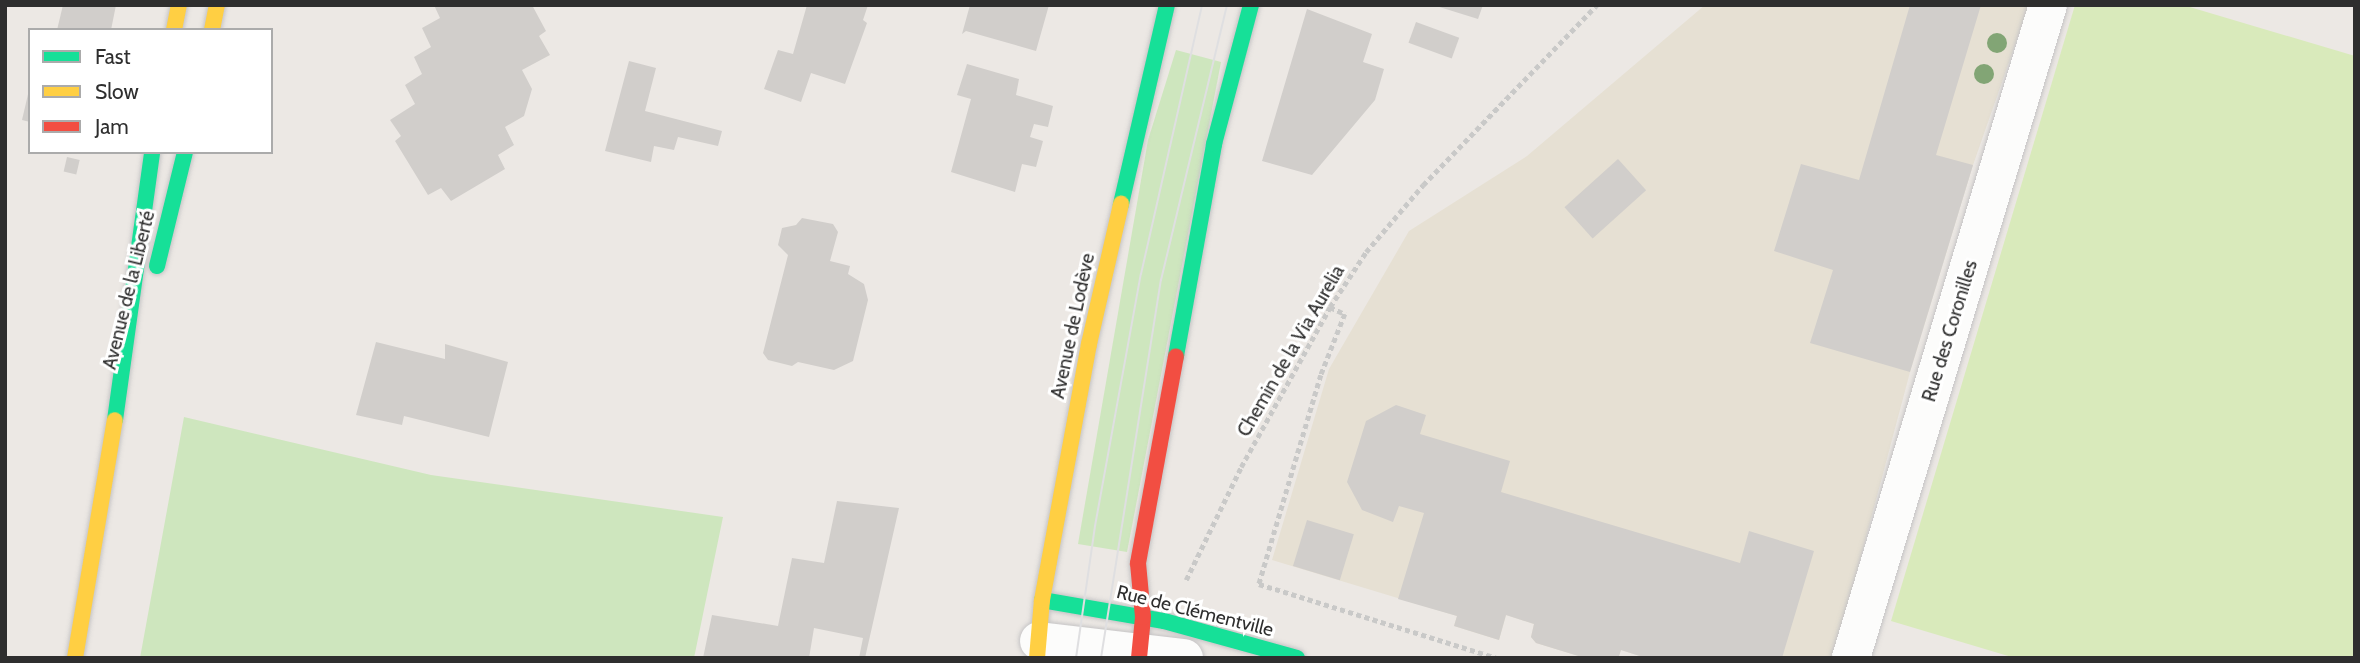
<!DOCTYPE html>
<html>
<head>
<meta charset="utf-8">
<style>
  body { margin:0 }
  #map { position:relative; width:2360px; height:663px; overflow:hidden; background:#ece8e4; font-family:Cabin,sans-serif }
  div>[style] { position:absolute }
  .education>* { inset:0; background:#e6e0d3 }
  .green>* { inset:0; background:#cee6be }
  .pitch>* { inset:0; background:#d9eabb }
  .building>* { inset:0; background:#d1cecb; transform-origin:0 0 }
  .path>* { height:4.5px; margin-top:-2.25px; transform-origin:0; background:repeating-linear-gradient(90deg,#c9c9c8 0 5px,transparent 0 8.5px) }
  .roads { filter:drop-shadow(0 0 2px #c5c4c5) drop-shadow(0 0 2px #c5c4c5) }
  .street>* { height:38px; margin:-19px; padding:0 19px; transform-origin:19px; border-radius:19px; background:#fcfcfb }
  .fast>* { height:16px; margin:-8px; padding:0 8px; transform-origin:8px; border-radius:8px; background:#16e098 }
  .slow>* { height:16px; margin:-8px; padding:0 8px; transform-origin:8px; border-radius:8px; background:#ffcf43 }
  .jam>* { height:16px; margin:-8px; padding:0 8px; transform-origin:8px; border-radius:8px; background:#f24e42 }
  .tram>* { height:2px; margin:-1px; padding:0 1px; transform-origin:1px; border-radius:1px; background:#dfdfe1 }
  .trees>* { width:20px; height:20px; margin:-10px; border-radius:50%; background:#82a575 }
  span { translate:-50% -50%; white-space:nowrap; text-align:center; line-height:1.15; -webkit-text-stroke:6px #fff; paint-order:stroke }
  .street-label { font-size:19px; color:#2e2e2e }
  .frame { position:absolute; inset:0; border:7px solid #2e2e2e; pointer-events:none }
  .legend { position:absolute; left:28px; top:28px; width:245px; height:126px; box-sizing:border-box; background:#fff; border:2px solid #ababab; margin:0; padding:9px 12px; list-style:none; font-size:21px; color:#2e2e2e }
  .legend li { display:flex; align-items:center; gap:14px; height:35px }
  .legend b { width:35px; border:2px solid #ababab }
</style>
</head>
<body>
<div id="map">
  <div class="education">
    <div style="clip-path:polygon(1705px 5px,2029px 5px,1973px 165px,1910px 372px,1834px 658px,1646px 658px,1621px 650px,1619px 656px,1585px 658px,1536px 643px,1531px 637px,1534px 624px,1506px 615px,1499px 640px,1454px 626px,1457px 616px,1272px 560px,1329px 369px,1409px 231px,1527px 156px)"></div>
  </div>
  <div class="green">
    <div style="clip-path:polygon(1176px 50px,1221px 62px,1127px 552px,1078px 544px,1148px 140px)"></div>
    <div style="clip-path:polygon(184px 417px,431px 475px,723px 517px,694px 658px,140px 658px)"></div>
  </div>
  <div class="pitch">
    <div style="clip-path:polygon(2075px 5px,2183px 5px,2355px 56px,2355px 658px,2015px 658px,1891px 621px)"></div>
  </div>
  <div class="building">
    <div style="clip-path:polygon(63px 5px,116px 5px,111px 30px,57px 30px)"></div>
    <div style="clip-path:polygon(434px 5px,532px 5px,546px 31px,539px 36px,550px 55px,522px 70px,532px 89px,524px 116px,505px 127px,514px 145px,498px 155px,505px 169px,451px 201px,441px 188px,428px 195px,395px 141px,401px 136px,390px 120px,415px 104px,405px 85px,422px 74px,414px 57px,431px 47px,422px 28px,440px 18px)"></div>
    <div style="clip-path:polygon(807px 5px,868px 5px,863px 20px,867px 23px,845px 84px,811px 73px,801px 102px,764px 89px,778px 50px,793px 54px)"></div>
    <div style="clip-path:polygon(970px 5px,1049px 5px,1036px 51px,966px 31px,962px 34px)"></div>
    <div style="clip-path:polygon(1433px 5px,1483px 5px,1478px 19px)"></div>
    <div style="clip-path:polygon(1910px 5px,1981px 5px,1936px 155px,1973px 165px,1910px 372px,1810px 343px,1833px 270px,1774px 251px,1801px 164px,1859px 180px)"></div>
    <div style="clip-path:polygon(1307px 9px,1372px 34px,1363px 62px,1384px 69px,1375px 100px,1312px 175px,1262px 161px)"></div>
    <div style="left:1416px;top:22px;width:46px;height:22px;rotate:20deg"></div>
    <div style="clip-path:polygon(629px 61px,656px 68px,645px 111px,722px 131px,718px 146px,678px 137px,674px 150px,654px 146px,651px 162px,605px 151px)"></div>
    <div style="clip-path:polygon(967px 64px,1019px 79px,1016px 95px,1053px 106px,1048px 127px,1034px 124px,1030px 137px,1043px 141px,1036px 167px,1022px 164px,1015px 192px,951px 172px,971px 99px,957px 95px)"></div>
    <div style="clip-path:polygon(29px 90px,30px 90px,30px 122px,22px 120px)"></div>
    <div style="left:67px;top:157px;width:13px;height:15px;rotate:13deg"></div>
    <div style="left:1618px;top:159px;width:42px;height:72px;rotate:48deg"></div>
    <div style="clip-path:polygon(802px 218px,833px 224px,838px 232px,830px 261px,850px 266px,848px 274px,864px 284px,868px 300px,853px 361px,834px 370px,798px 362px,792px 366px,768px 360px,763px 353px,788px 255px,778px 245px,782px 228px,796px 225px)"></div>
    <div style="clip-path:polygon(376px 342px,445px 359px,445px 344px,508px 362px,489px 437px,404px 416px,402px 425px,356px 415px)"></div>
    <div style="clip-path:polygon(1396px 405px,1426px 415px,1420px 434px,1510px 461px,1501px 492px,1740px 563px,1749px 531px,1814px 551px,1782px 658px,1646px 658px,1621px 650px,1619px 656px,1585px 658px,1536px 643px,1531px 637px,1534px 624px,1506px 615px,1499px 640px,1454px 626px,1457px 616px,1398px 599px,1424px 513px,1399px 506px,1393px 522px,1362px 510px,1347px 482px,1366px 421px)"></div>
    <div style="clip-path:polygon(837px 501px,899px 508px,865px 658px,859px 658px,863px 638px,814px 628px,809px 658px,703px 658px,712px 615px,778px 626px,792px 558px,824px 563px)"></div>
    <div style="left:1307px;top:520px;width:49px;height:48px;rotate:17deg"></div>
  </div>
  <div class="path">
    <div style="left:1330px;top:307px;width:17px;rotate:25deg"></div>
    <div style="left:1345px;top:314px;width:66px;rotate:111.5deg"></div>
    <div style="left:1321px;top:375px;width:218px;rotate:106.5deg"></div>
    <div style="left:1259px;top:584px;width:248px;rotate:17.3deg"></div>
    <div style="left:1186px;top:580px;width:126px;rotate:-64deg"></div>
    <div style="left:1241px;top:467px;width:183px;rotate:-60.9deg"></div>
    <div style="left:1330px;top:307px;width:66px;rotate:-56.8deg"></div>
    <div style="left:1366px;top:252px;width:88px;rotate:-49.6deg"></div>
    <div style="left:1423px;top:185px;width:250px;rotate:-46deg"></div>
  </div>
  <div class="roads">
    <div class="street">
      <div style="left:1039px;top:641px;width:146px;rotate:6.7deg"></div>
      <div style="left:1851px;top:658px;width:682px;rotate:-73.21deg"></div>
    </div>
    <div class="fast">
      <div style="left:1121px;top:204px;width:204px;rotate:-77deg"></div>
      <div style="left:157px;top:266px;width:117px;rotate:-76.2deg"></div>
      <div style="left:1176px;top:356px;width:215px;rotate:-79.8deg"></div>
      <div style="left:1214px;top:144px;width:144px;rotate:-75.1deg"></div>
      <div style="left:115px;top:420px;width:271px;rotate:-82.1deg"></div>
      <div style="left:1042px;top:600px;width:124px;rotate:9.8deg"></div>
      <div style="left:1164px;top:621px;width:138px;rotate:15.5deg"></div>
    </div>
    <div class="slow">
      <div style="left:174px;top:30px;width:25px;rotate:-79deg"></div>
      <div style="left:212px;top:30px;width:25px;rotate:-79deg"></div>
      <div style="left:75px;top:658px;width:241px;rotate:-80.5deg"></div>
      <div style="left:1037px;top:658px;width:58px;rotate:-85.1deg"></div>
      <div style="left:1042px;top:600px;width:260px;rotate:-79.6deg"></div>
      <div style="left:1089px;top:344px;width:144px;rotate:-77.1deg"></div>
    </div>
    <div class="jam">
      <div style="left:1139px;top:658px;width:41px;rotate:-84.4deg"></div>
      <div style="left:1143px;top:617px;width:54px;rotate:-95.3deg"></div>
      <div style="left:1138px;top:563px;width:210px;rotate:-79.6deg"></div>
    </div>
  </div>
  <div class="tram">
    <div style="left:1076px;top:658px;width:133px;rotate:-81.8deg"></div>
    <div style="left:1095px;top:526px;width:256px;rotate:-79.7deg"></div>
    <div style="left:1141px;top:274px;width:276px;rotate:-77.2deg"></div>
    <div style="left:1101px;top:658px;width:383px;rotate:-81deg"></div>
    <div style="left:1161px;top:280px;width:283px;rotate:-76.5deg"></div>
  </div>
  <div class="trees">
    <div style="left:1997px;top:43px"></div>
    <div style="left:1984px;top:74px"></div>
  </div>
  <div class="street-label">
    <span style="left:129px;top:290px;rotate:-76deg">Avenue de la Liberté</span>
    <span style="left:1073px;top:326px;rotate:-78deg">Avenue de Lodève</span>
    <span style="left:1950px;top:331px;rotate:-73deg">Rue des Coronilles</span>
    <span style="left:1291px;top:351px;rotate:-60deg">Chemin de la Via Aurelia</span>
    <span style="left:1195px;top:611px;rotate:14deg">Rue de Clémentville</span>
  </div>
  <div class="frame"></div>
  <ul class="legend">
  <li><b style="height:9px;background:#16e098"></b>Fast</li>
  <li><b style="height:9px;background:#ffcf43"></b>Slow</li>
  <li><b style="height:9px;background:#f24e42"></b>Jam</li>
  </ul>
</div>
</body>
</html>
